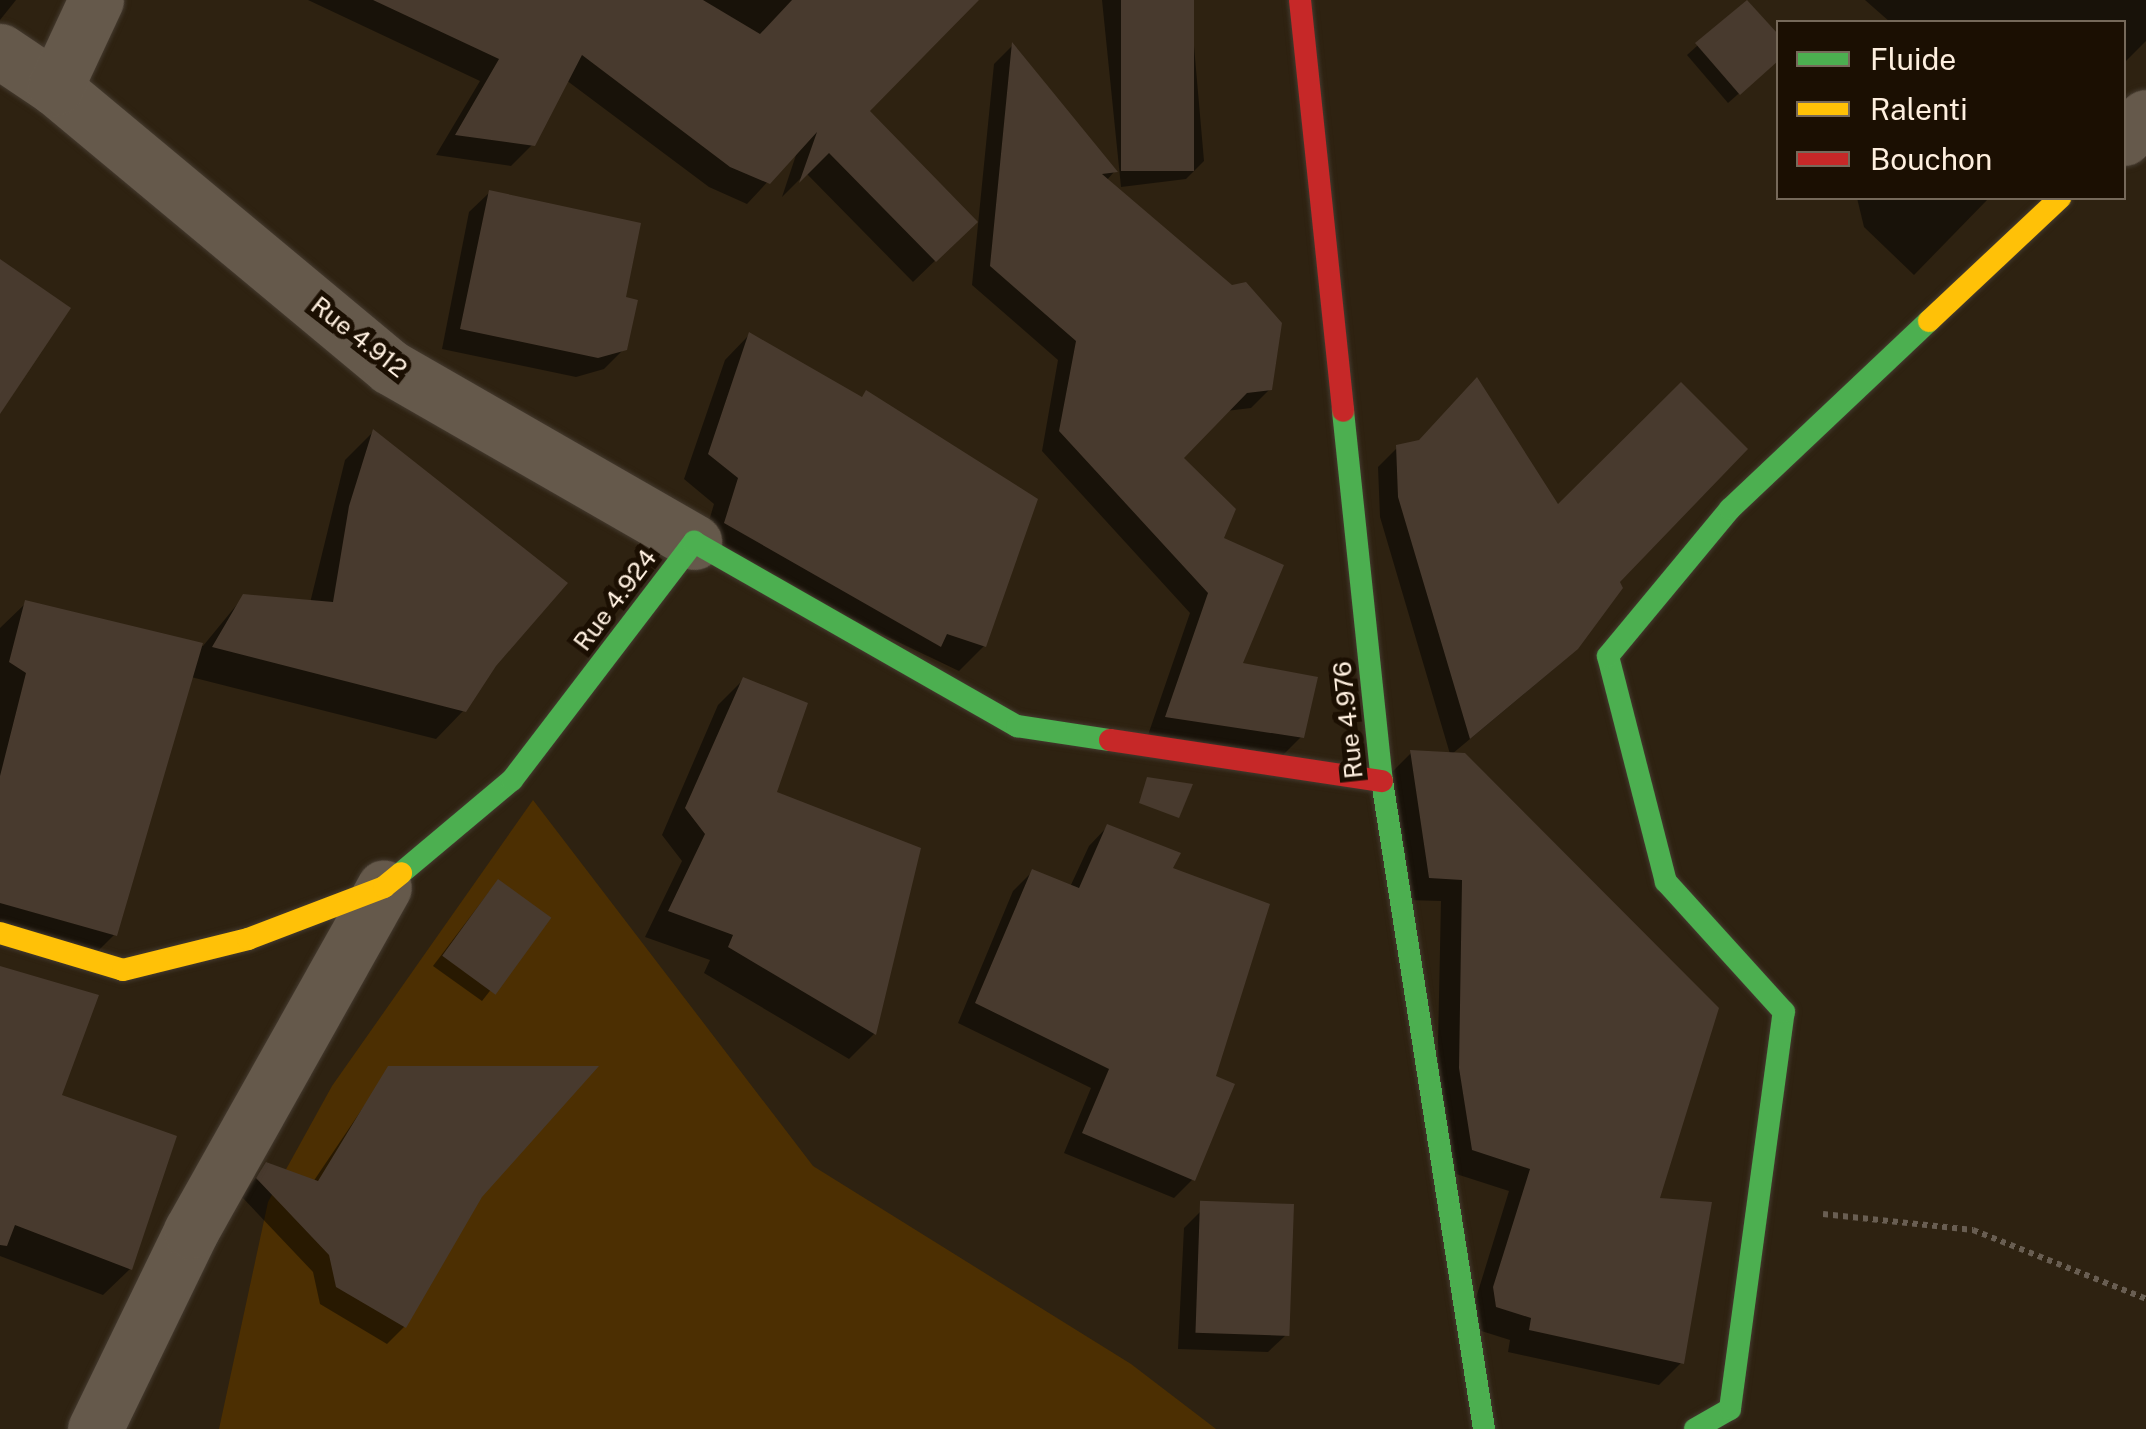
<!DOCTYPE html>
<html>
<head>
<meta charset="utf-8">
<style>
  body { margin:0 }
  #map { position:relative; width:2146px; height:1429px; overflow:hidden; background:#2e2211; font-family:"Public Sans",sans-serif }
  div>[style] { position:absolute }
  .green>* { inset:0; background:#4c2f02 }
  .shadow>* { inset:0; background:#0007 }
  .building>* { inset:0; background:#483a2e; transform-origin:0 0 }
  .path>* { height:6px; margin-top:-3px; transform-origin:0; background:repeating-linear-gradient(90deg,#695e52 0 5px,transparent 0 10px) }
  .roads { filter:drop-shadow(0 0 2px #443a2f) drop-shadow(0 0 2px #443a2f) }
  .street>* { height:55px; margin:-27.5px; padding:0 27.5px; transform-origin:27.5px; border-radius:27.5px; background:#65594b }
  .fast>* { height:22px; margin:-11px; padding:0 11px; transform-origin:11px; border-radius:11px; background:#4caf50 }
  .slow>* { height:22px; margin:-11px; padding:0 11px; transform-origin:11px; border-radius:11px; background:#ffc107 }
  .jam>* { height:22px; margin:-11px; padding:0 11px; transform-origin:11px; border-radius:11px; background:#c62828 }
  span { translate:-50% -50%; white-space:nowrap; text-align:center; line-height:1.15; -webkit-text-stroke:10px #1b0f02; paint-order:stroke }
  .street-label { font-size:25px; color:#feefdf }
  .legend { position:absolute; left:1776px; top:20px; width:350px; height:180px; box-sizing:border-box; background:#1b0f02; border:2px solid #76695a; margin:0; padding:12px 18px; list-style:none; font-size:30px; color:#feefdf }
  .legend li { display:flex; align-items:center; gap:20px; height:50px }
  .legend b { width:50px; border:2px solid #76695a }
</style>
</head>
<body>
<div id="map">
  <div class="green">
    <div style="clip-path:polygon(533px 800px,813px 1166px,1131px 1364px,1216px 1429px,219px 1429px,268px 1202px,332px 1086px)"></div>
  </div>
  <div class="shadow">
    <div style="clip-path:polygon(0 0,16px 0,0 20px)"></div>
    <div style="clip-path:polygon(308px 0,974px 0,867px 111px,975px 222px,913px 282px,806px 173px,782px 197px,798px 149px,747px 204px,709px 187px,566px 80px,533px 144px,511px 166px,436px 155px,480px 81px)"></div>
    <div style="clip-path:polygon(1102px 0,1190px 0,1204px 161px,1186px 179px,1121px 187px)"></div>
    <div style="clip-path:polygon(1865px 0,2146px 0,2146px 41px,2124px 63px,2124px 22px,1890px 22px)"></div>
    <div style="clip-path:polygon(1746px 2px,1778px 38px,1778px 59px,1728px 103px,1687px 55px)"></div>
    <div style="clip-path:polygon(1012px 46px,1114px 172px,1106px 181px,1270px 389px,1251px 408px,1226px 411px,1181px 458px,1220px 540px,1239px 665px,1302px 736px,1283px 755px,1148px 735px,1190px 613px,1042px 451px,1058px 360px,972px 285px,994px 64px)"></div>
    <div style="clip-path:polygon(490px 192px,623px 299px,625px 348px,604px 369px,576px 377px,442px 349px,469px 212px)"></div>
    <div style="clip-path:polygon(1857px 198px,1989px 198px,1914px 275px,1864px 227px)"></div>
    <div style="clip-path:polygon(749px 335px,984px 646px,959px 671px,701px 548px,714px 504px,684px 479px,725px 360px)"></div>
    <div style="clip-path:polygon(373px 432px,494px 664px,464px 710px,436px 739px,191px 677px,115px 934px,88px 961px,0 935px,0 628px,26px 603px,203px 646px,244px 596px,310px 603px,345px 460px)"></div>
    <div style="clip-path:polygon(1398px 447px,1558px 508px,1617px 581px,1555px 668px,1452px 754px,1657px 1200px,1681px 1363px,1659px 1385px,1508px 1352px,1510px 1340px,1475px 1329px,1472px 1311px,1509px 1191px,1450px 1172px,1437px 1091px,1441px 901px,1407px 900px,1389px 775px,1411px 753px,1450px 754px,1380px 517px,1378px 467px)"></div>
    <div style="clip-path:polygon(743px 680px,774px 793px,918px 850px,874px 1034px,849px 1059px,704px 973px,710px 960px,645px 937px,682px 861px,662px 835px,718px 705px)"></div>
    <div style="clip-path:polygon(1108px 826px,1170px 869px,1213px 1077px,1193px 1179px,1174px 1198px,1064px 1153px,1091px 1088px,958px 1023px,1013px 891px,1032px 872px,1070px 887px,1089px 846px)"></div>
    <div style="clip-path:polygon(489px 892px,547px 918px,482px 1001px,433px 966px)"></div>
    <div style="clip-path:polygon(0 968px,130px 1269px,103px 1295px,0 1256px)"></div>
    <div style="clip-path:polygon(389px 1069px,480px 1195px,404px 1327px,387px 1344px,320px 1304px,313px 1272px,241px 1196px,266px 1165px,313px 1182px)"></div>
    <div style="clip-path:polygon(1202px 1210px,1286px 1335px,1268px 1352px,1178px 1349px,1184px 1228px)"></div>
  </div>
  <div class="building">
    <div style="clip-path:polygon(373px 0,703px 0,760px 34px,792px 0,979px 0,870px 111px,978px 222px,936px 262px,829px 153px,799px 183px,817px 132px,770px 184px,730px 167px,582px 55px,535px 146px,455px 135px,499px 59px)"></div>
    <div style="left:1121px;top:0;width:73px;height:171px"></div>
    <div style="clip-path:polygon(1747px 0,1778px 34px,1778px 61px,1740px 95px,1695px 43px)"></div>
    <div style="clip-path:polygon(1012px 42px,1118px 172px,1102px 174px,1232px 285px,1246px 282px,1282px 323px,1272px 390px,1247px 393px,1184px 458px,1236px 509px,1224px 538px,1284px 565px,1243px 663px,1318px 677px,1304px 738px,1165px 717px,1208px 593px,1059px 431px,1076px 341px,990px 266px)"></div>
    <div style="clip-path:polygon(489px 190px,641px 223px,626px 297px,638px 300px,627px 350px,598px 358px,460px 329px)"></div>
    <div style="clip-path:polygon(0 259px,71px 308px,0 414px)"></div>
    <div style="clip-path:polygon(749px 332px,862px 397px,866px 390px,1038px 499px,986px 647px,947px 634px,941px 647px,724px 523px,738px 478px,708px 454px)"></div>
    <div style="clip-path:polygon(1477px 377px,1558px 504px,1681px 382px,1748px 449px,1620px 582px,1623px 588px,1578px 649px,1470px 739px,1398px 497px,1396px 445px,1419px 440px)"></div>
    <div style="clip-path:polygon(373px 429px,568px 583px,496px 666px,466px 712px,212px 647px,243px 594px,333px 602px,349px 506px)"></div>
    <div style="clip-path:polygon(25px 600px,203px 643px,117px 936px,0 903px,0 776px,26px 673px,9px 662px)"></div>
    <div style="clip-path:polygon(743px 677px,808px 703px,777px 792px,921px 848px,876px 1035px,728px 947px,733px 935px,668px 911px,705px 834px,685px 808px)"></div>
    <div style="clip-path:polygon(1410px 750px,1465px 753px,1719px 1008px,1660px 1198px,1712px 1202px,1684px 1364px,1529px 1330px,1531px 1318px,1496px 1307px,1493px 1287px,1530px 1169px,1472px 1150px,1459px 1068px,1462px 880px,1429px 878px)"></div>
    <div style="clip-path:polygon(1147px 777px,1193px 784px,1179px 818px,1139px 803px)"></div>
    <div style="clip-path:polygon(1107px 824px,1181px 853px,1173px 868px,1270px 904px,1216px 1076px,1235px 1084px,1195px 1181px,1082px 1133px,1109px 1069px,975px 1003px,1032px 869px,1079px 888px)"></div>
    <div style="left:498px;top:879px;width:66px;height:95px;rotate:36deg"></div>
    <div style="clip-path:polygon(0 966px,99px 995px,62px 1095px,177px 1136px,132px 1270px,15px 1225px,7px 1246px,0 1245px)"></div>
    <div style="clip-path:polygon(388px 1066px,599px 1066px,482px 1197px,406px 1328px,336px 1287px,329px 1255px,256px 1178px,266px 1162px,318px 1181px)"></div>
    <div style="left:1294px;top:1204px;width:132px;height:94px;rotate:92deg"></div>
  </div>
  <div class="path">
    <div style="left:1823px;top:1214px;width:151px;rotate:6.1deg"></div>
    <div style="left:1973px;top:1230px;width:186px;rotate:21.7deg"></div>
  </div>
  <div class="roads">
    <div class="street">
      <div style="left:0;top:51px;width:66px;rotate:33.9deg"></div>
      <div style="left:55px;top:88px;width:436px;rotate:39.8deg"></div>
      <div style="left:390px;top:367px;width:351px;rotate:29.9deg"></div>
      <div style="left:55px;top:88px;width:97px;rotate:-65deg"></div>
      <div style="left:2124px;top:138px;width:30px;rotate:-44deg"></div>
      <div style="left:95px;top:1429px;width:220px;rotate:-64.1deg"></div>
      <div style="left:191px;top:1231px;width:394px;rotate:-60.7deg"></div>
    </div>
    <div class="fast">
      <div style="left:1343px;top:411px;width:372px;rotate:84deg"></div>
      <div style="left:1382px;top:781px;width:656px;rotate:81.05deg"></div>
      <div style="left:401px;top:873px;width:145px;rotate:-40deg"></div>
      <div style="left:512px;top:780px;width:300px;rotate:-52.6deg"></div>
      <div style="left:694px;top:542px;width:372px;rotate:29.7deg"></div>
      <div style="left:1017px;top:726px;width:94px;rotate:8.6deg"></div>
      <div style="left:1695px;top:1429px;width:40px;rotate:-29.7deg"></div>
      <div style="left:1730px;top:1409px;width:401px;rotate:-82.3deg"></div>
      <div style="left:1784px;top:1012px;width:176px;rotate:-132.2deg"></div>
      <div style="left:1666px;top:882px;width:233px;rotate:-104.4deg"></div>
      <div style="left:1608px;top:656px;width:191px;rotate:-50.3deg"></div>
      <div style="left:1730px;top:509px;width:274px;rotate:-43.4deg"></div>
    </div>
    <div class="slow">
      <div style="left:1929px;top:321px;width:180px;rotate:-43.2deg"></div>
      <div style="left:0;top:933px;width:128px;rotate:16.7deg"></div>
      <div style="left:123px;top:970px;width:129px;rotate:-13.9deg"></div>
      <div style="left:248px;top:939px;width:146px;rotate:-20.9deg"></div>
      <div style="left:384px;top:887px;width:22px;rotate:-39deg"></div>
    </div>
    <div class="jam">
      <div style="left:1300px;top:0;width:413px;rotate:84deg"></div>
      <div style="left:1110px;top:740px;width:275px;rotate:8.6deg"></div>
    </div>
  </div>
  <div class="street-label">
    <span style="left:359px;top:337px;rotate:38deg">Rue 4.912</span>
    <span style="left:615px;top:600px;rotate:-53deg">Rue 4.924</span>
    <span style="left:1348px;top:720px;rotate:-96deg">Rue 4.976</span>
  </div>
  <ul class="legend">
  <li><b style="height:12px;background:#4caf50"></b>Fluide</li>
  <li><b style="height:12px;background:#ffc107"></b>Ralenti</li>
  <li><b style="height:12px;background:#c62828"></b>Bouchon</li>
  </ul>
</div>
</body>
</html>
